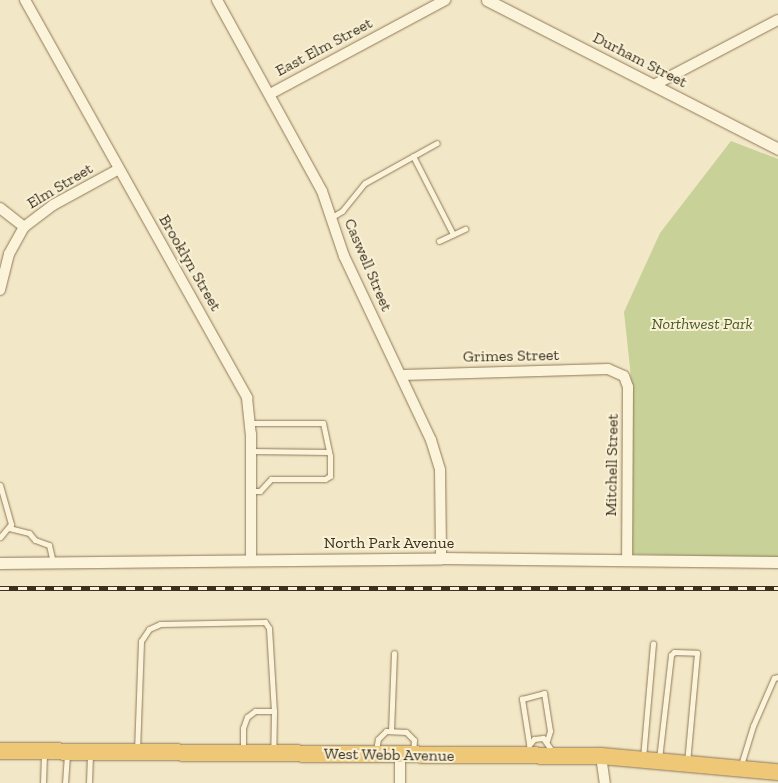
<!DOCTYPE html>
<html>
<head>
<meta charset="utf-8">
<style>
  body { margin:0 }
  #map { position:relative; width:778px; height:783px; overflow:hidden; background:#f2e7c6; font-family:"Zilla Slab",serif }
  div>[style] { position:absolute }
  .green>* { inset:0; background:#c7d198 }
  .roads { filter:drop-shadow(0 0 1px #8f7959) drop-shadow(0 0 1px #8f7959) }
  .service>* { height:5px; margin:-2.5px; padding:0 2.5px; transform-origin:2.5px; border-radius:2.5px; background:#fbf4da }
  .minor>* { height:10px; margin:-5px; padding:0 5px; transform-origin:5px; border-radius:5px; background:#fbf4da }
  .tertiary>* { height:11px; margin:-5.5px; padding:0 5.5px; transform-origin:5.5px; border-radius:5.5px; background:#fbf4da }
  .trunk>* { height:16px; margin:-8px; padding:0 8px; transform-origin:8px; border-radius:8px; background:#eec876 }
  .rail>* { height:5px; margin-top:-2.5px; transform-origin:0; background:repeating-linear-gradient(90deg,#f8f1d6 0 9px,#3e301e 0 18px); box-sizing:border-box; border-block:1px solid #3e301e }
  span { translate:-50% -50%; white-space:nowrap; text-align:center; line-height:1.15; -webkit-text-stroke:4px #f8f1d6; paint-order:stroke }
  .street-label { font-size:16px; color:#3e301e }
  .park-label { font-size:16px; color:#4a5c23; font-style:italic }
</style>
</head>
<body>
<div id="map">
  <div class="green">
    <div style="clip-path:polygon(731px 141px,778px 159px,778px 558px,630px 554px,631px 377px,624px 312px,660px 233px)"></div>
  </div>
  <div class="roads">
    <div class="service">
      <div style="left:413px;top:156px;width:88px;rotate:62.9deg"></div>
      <div style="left:332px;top:217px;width:12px;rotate:-31deg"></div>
      <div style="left:342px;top:211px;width:36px;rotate:-51deg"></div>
      <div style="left:365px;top:183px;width:82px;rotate:-29.1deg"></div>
      <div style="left:439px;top:241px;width:29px;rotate:-25deg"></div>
      <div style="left:251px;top:423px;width:72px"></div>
      <div style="left:323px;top:423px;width:34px;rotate:78deg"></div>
      <div style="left:330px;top:456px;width:20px;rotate:90deg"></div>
      <div style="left:330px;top:476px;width:6px;rotate:149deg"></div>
      <div style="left:325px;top:479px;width:54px;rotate:180deg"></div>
      <div style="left:271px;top:479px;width:16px;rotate:133deg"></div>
      <div style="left:260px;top:491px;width:9px;rotate:180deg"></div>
      <div style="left:251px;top:451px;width:78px;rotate:0.7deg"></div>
      <div style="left:0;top:485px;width:41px;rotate:74.2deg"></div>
      <div style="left:11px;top:524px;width:17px;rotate:130deg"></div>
      <div style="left:9px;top:528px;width:21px;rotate:14deg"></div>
      <div style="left:29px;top:533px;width:9px;rotate:49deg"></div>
      <div style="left:35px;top:540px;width:15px;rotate:20deg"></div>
      <div style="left:49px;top:545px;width:17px;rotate:77deg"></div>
      <div style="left:391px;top:731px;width:78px;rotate:-87.8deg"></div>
      <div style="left:529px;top:743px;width:45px;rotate:-99deg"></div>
      <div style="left:522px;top:699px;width:23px;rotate:-15deg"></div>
      <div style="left:544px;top:693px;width:38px;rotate:81deg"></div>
      <div style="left:550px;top:731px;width:10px;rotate:107deg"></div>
      <div style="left:529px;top:745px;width:8px;rotate:-50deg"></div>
      <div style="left:534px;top:739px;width:9px;rotate:-6deg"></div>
      <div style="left:543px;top:738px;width:16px;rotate:55deg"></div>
      <div style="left:137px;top:751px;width:110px;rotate:-87.9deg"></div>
      <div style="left:141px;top:641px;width:14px;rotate:-56deg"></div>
      <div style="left:149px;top:629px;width:12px;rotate:-24deg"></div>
      <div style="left:160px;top:624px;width:105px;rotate:-1.1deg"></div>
      <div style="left:265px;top:622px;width:7px;rotate:56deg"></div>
      <div style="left:269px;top:628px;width:83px;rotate:86.6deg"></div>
      <div style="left:243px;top:751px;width:23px;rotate:-90deg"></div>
      <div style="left:243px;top:728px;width:12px;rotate:-70deg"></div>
      <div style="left:247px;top:717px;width:10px;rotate:-37deg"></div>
      <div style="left:255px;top:711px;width:19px"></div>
      <div style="left:274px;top:711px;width:39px;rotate:91deg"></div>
      <div style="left:376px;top:751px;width:12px;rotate:-81deg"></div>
      <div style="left:378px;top:739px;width:11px;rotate:-45deg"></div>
      <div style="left:386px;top:731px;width:20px;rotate:3deg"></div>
      <div style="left:406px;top:732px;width:11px;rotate:45deg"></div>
      <div style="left:414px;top:740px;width:13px;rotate:94deg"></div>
      <div style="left:643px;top:758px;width:115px;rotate:-85deg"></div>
      <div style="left:659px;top:759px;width:105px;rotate:-83.4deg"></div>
      <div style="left:671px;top:655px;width:4px;rotate:-45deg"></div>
      <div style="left:674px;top:652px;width:23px;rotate:2deg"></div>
      <div style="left:697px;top:653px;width:109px;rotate:95.2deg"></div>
      <div style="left:741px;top:765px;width:41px;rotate:-72.9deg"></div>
      <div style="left:753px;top:726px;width:52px;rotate:-66.4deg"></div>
      <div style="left:774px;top:678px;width:4px;rotate:-14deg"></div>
      <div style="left:43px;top:783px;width:29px;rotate:-88deg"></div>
      <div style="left:65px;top:783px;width:28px;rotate:-86deg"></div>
      <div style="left:89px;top:783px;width:28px;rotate:-88deg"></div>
    </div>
    <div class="minor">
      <div style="left:25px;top:0;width:456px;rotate:60.8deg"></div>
      <div style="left:247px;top:398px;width:36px;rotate:84deg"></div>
      <div style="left:251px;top:434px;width:127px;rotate:90deg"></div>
      <div style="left:217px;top:0;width:218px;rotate:61.2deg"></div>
      <div style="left:322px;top:191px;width:69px;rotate:71.3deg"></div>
      <div style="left:344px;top:256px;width:204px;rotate:64.7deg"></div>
      <div style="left:431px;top:440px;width:31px;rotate:73deg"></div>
      <div style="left:440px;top:470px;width:88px;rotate:89.3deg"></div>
      <div style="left:654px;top:85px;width:140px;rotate:-27.7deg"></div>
      <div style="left:270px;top:94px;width:199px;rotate:-28.2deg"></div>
      <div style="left:0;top:208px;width:31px;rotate:38deg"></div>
      <div style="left:0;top:290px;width:37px;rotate:-76deg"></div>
      <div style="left:9px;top:254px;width:31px;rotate:-61deg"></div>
      <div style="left:24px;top:227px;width:36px;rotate:-37deg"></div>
      <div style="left:53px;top:205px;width:75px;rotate:-28.6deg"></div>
      <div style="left:402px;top:375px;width:206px;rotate:-1.7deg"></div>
      <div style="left:608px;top:369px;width:17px;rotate:24deg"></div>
      <div style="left:624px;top:376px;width:12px;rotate:70deg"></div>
      <div style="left:628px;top:387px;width:173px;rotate:90.3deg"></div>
      <div style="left:400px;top:755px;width:28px;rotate:90deg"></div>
      <div style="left:601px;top:756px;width:27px;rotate:82deg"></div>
    </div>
    <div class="tertiary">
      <div style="left:487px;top:0;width:327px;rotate:27.1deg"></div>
      <div style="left:0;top:563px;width:441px;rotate:-0.6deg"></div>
      <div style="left:441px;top:558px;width:337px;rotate:0.7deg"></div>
    </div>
    <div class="trunk">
      <div style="left:0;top:751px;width:601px;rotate:0.48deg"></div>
      <div style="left:601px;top:756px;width:178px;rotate:5.2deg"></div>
    </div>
  </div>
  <div class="rail">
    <div style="left:0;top:588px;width:778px"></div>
  </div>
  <div class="street-label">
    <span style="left:324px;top:47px;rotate:-28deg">East Elm Street</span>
    <span style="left:640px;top:60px;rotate:27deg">Durham Street</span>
    <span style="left:60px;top:186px;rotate:-31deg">Elm Street</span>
    <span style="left:190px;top:263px;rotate:60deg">Brooklyn Street</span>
    <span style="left:368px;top:265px;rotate:67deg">Caswell Street</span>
    <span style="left:511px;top:356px;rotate:-1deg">Grimes Street</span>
    <span style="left:612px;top:465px;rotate:-89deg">Mitchell Street</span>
    <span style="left:389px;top:543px">North Park Avenue</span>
    <span style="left:389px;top:755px;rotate:1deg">West Webb Avenue</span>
  </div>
  <div class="park-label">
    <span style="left:702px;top:324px">Northwest Park</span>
  </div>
</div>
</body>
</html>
